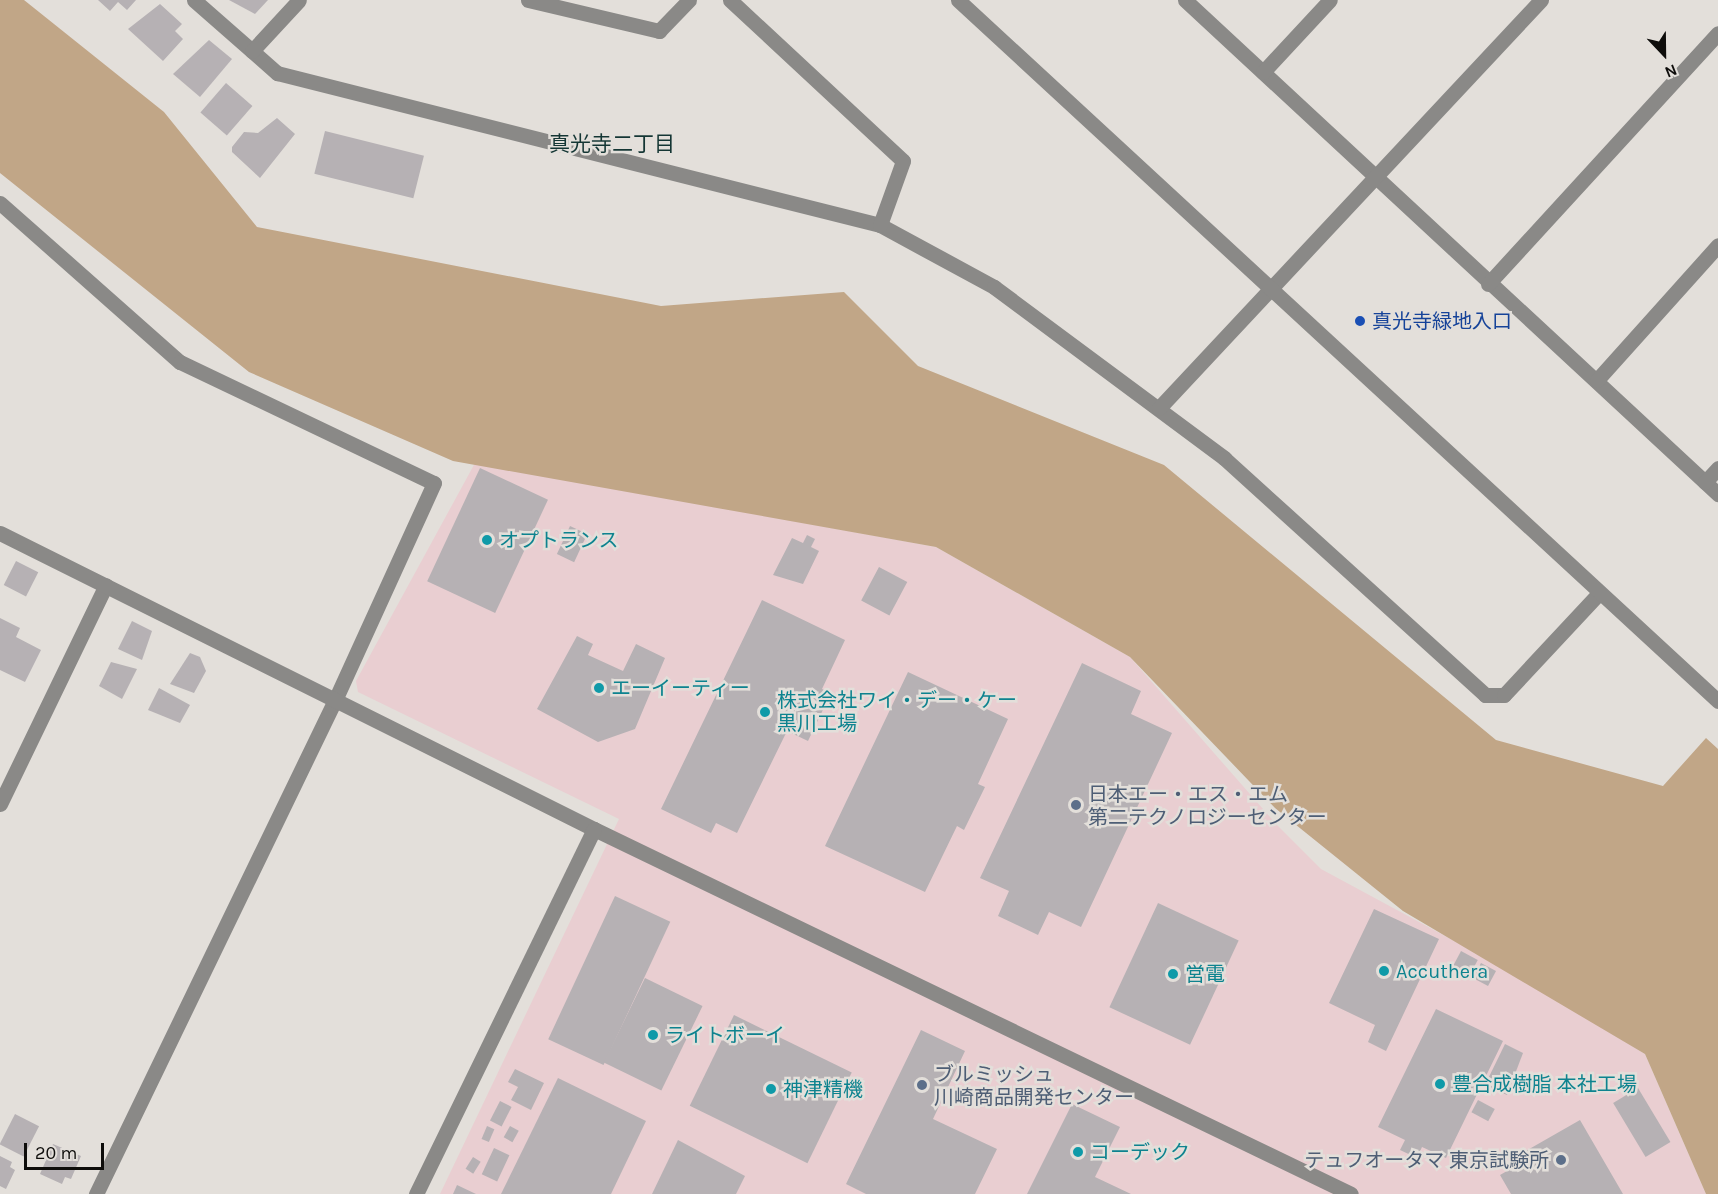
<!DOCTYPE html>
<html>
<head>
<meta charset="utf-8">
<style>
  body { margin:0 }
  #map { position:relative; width:1718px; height:1194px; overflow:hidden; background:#e3dfda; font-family:Karla,"Noto Sans JP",sans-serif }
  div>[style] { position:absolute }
  .industrial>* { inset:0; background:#e9ced1 }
  .forest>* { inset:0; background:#c1a687 }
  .building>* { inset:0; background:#b6b1b4; transform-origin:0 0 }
  .minor>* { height:15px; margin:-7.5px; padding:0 7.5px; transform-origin:7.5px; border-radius:7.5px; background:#8a8987 }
  .tertiary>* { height:15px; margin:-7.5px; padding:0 7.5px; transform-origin:7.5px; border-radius:7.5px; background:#8a8987 }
  .dots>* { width:16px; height:16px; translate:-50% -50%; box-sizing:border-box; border:3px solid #e3dfda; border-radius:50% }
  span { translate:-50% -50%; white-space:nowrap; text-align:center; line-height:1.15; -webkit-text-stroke:5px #e3dfda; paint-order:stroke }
  .transit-label { font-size:20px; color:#164399 }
  .left { translate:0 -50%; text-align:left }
  .culture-label { font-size:20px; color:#0d838f }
  .service-label { font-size:20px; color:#4e5e75 }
  .right { translate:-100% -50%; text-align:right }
  .neighbourhood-label { font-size:21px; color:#143634 }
  .north { position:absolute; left:1634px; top:24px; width:60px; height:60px; -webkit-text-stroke:4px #e3dfda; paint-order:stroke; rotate:158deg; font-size:16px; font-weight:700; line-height:24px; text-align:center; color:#0e0d0b }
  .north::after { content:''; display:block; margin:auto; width:21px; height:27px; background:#0e0d0b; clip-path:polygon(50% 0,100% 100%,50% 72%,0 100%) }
  .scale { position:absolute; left:24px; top:1143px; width:80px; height:27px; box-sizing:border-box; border:3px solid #0e0d0b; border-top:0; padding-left:8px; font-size:18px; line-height:21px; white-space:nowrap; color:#0e0d0b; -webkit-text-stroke:4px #e3dfda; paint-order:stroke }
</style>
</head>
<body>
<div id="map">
  <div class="industrial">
    <div style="clip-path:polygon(475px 463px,936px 547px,1130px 657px,1277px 825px,1321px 869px,1508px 970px,1645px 1054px,1706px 1194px,440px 1194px,619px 819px,358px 692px,356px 681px)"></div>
  </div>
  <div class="forest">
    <div style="clip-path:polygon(0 0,24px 0,164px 112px,257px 227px,661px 306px,844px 292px,918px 366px,1164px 465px,1496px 740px,1663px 786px,1706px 738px,1718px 749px,1718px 1194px,1706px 1194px,1645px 1054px,1403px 911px,1275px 808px,1130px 657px,936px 547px,453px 461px,249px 372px,0 173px)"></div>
  </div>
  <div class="building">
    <div style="clip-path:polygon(98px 0,136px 0,127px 10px,118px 2px,110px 11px)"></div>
    <div style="clip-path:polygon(229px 0,268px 0,255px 14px)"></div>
    <div style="clip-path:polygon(160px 4px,182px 24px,175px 31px,183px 39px,163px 61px,128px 29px)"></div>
    <div style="clip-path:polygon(209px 40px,232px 59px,200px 97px,173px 74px)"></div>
    <div style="left:226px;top:83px;width:35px;height:39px;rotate:41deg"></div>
    <div style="clip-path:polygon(277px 118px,295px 134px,260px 178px,232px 152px,232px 147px,244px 132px,258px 133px)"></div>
    <div style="left:325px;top:131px;width:102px;height:44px;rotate:14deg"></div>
    <div style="left:480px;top:468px;width:75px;height:125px;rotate:25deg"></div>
    <div style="left:570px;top:526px;width:19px;height:31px;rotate:25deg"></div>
    <div style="clip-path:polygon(807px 535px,815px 539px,811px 547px,819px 551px,803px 584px,773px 575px,792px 538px,803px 543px)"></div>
    <div style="left:16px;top:561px;width:25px;height:27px;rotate:27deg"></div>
    <div style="left:879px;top:567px;width:32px;height:38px;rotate:28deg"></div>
    <div style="clip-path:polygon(762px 600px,845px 640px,822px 689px,831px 693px,808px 741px,787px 731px,737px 833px,716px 823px,711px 833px,661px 809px)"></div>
    <div style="clip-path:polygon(0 618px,20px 628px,16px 637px,41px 650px,25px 682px,0 670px)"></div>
    <div style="clip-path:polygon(132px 621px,152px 631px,142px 660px,118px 649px)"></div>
    <div style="clip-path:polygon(577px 636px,593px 644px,588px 655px,623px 671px,636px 644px,665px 658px,635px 729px,598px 742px,537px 709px)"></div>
    <div style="clip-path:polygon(190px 653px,200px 657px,206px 671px,194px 693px,170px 684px)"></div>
    <div style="clip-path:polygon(111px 662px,137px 669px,122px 699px,99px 686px)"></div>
    <div style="clip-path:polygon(1082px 663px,1141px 691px,1131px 714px,1172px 733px,1081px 927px,1049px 912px,1038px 935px,998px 916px,1009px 891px,980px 878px)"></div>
    <div style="clip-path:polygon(908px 672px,1008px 719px,978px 784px,985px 787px,964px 830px,957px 826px,925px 892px,825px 846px)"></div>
    <div style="clip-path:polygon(159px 688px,190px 705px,180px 723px,148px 710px)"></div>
    <div style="left:615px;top:896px;width:61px;height:158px;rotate:25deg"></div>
    <div style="left:1158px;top:903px;width:89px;height:115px;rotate:25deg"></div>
    <div style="clip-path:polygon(1374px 909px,1439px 939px,1386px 1051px,1368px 1042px,1375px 1025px,1329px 1003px)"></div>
    <div style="left:1461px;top:951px;width:19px;height:18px;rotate:28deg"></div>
    <div style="left:1481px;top:963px;width:17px;height:17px;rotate:28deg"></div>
    <div style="left:645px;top:978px;width:64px;height:94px;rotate:26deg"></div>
    <div style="clip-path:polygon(1436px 1009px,1503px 1041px,1446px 1158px,1422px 1147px,1417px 1158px,1400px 1150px,1405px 1140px,1378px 1127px)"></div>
    <div style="left:734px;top:1015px;width:131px;height:101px;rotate:26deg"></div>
    <div style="clip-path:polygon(921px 1030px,965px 1051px,933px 1119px,997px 1149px,975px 1194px,866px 1194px,846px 1184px)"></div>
    <div style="clip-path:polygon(1505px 1044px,1523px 1053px,1507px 1095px,1485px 1085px)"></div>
    <div style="clip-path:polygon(515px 1069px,544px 1083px,531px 1110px,511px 1100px,518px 1087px,508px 1082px)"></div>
    <div style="clip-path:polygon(558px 1078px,646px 1121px,611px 1194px,501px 1194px)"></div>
    <div style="left:1638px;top:1088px;width:63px;height:29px;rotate:59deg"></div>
    <div style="left:1478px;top:1100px;width:19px;height:14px;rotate:28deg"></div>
    <div style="left:500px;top:1101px;width:13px;height:22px;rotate:27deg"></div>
    <div style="clip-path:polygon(1072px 1104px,1120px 1127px,1095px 1177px,1131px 1194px,1027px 1194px)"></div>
    <div style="left:15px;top:1114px;width:27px;height:34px;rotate:27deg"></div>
    <div style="clip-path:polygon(1580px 1120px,1623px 1194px,1511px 1194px,1500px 1175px,1521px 1163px,1517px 1156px)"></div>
    <div style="left:487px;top:1126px;width:8px;height:14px;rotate:23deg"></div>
    <div style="left:510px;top:1126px;width:10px;height:13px;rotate:29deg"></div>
    <div style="clip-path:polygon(678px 1140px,745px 1176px,736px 1194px,652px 1194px)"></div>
    <div style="clip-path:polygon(53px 1144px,81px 1156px,71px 1179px,65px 1177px,62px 1184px,40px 1174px)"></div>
    <div style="left:494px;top:1148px;width:17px;height:29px;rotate:25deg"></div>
    <div style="clip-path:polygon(0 1156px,12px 1162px,10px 1167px,15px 1170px,6px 1189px,0 1186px)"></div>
    <div style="left:473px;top:1157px;width:9px;height:14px;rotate:32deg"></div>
    <div style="clip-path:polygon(457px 1185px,476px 1194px,453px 1194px)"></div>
  </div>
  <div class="minor">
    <div style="left:194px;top:0;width:111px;rotate:41.3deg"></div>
    <div style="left:277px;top:73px;width:622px;rotate:14.15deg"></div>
    <div style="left:880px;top:225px;width:130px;rotate:28.5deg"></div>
    <div style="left:994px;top:287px;width:287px;rotate:36.6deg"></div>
    <div style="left:1224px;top:458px;width:353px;rotate:42.2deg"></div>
    <div style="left:1485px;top:695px;width:19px"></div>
    <div style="left:1504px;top:695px;width:139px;rotate:-47deg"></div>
    <div style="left:528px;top:0;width:135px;rotate:13.3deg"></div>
    <div style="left:659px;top:31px;width:43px;rotate:-45.9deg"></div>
    <div style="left:730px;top:0;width:236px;rotate:42.9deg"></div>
    <div style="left:903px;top:161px;width:68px;rotate:109.8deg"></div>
    <div style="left:1185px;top:0;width:727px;rotate:42.83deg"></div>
    <div style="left:252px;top:51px;width:69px;rotate:-47.3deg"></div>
    <div style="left:1263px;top:72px;width:98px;rotate:-47.1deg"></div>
    <div style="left:0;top:203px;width:240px;rotate:41.5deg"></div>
    <div style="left:180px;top:362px;width:281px;rotate:25.5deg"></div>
    <div style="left:434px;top:483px;width:239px;rotate:114.5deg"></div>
    <div style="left:335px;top:700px;width:549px;rotate:115.82deg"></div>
    <div style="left:1488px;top:284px;width:340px;rotate:-47.5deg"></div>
    <div style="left:1597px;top:380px;width:181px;rotate:-48.1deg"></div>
    <div style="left:1159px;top:408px;width:559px;rotate:-46.89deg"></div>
    <div style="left:1705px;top:482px;width:19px;rotate:-47deg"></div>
    <div style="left:0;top:804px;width:243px;rotate:-64.2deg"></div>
  </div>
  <div class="tertiary">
    <div style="left:958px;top:0;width:1034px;rotate:42.69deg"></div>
    <div style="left:0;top:533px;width:664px;rotate:26.49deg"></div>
    <div style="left:594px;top:829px;width:840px;rotate:25.74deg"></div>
    <div style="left:416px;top:1194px;width:406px;rotate:-64deg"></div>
  </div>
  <div class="dots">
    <div style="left:1360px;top:321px;background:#1a4fb4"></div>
    <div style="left:487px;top:540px;background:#0f9aa8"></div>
    <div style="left:599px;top:688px;background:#0f9aa8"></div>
    <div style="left:765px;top:712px;background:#0f9aa8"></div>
    <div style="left:1076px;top:805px;background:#5c6f8a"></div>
    <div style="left:1384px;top:971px;background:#0f9aa8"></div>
    <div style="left:1173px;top:974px;background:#0f9aa8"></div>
    <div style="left:653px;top:1035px;background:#0f9aa8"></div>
    <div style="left:1440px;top:1084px;background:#0f9aa8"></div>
    <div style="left:922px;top:1085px;background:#5c6f8a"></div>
    <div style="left:771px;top:1089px;background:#0f9aa8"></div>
    <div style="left:1078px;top:1152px;background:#0f9aa8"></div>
    <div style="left:1561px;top:1160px;background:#5c6f8a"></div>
  </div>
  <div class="transit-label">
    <span class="left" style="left:1372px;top:321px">真光寺緑地入口</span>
  </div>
  <div class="culture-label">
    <span class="left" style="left:499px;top:540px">オプトランス</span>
    <span class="left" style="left:611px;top:688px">エーイーティー</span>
    <span class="left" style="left:777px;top:712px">株式会社ワイ・デー・ケー<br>黒川工場</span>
    <span class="left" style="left:1396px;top:971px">Accuthera</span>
    <span class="left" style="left:1185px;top:974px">営電</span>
    <span class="left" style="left:665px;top:1035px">ライトボーイ</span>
    <span class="left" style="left:1452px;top:1084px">豊合成樹脂 本社工場</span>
    <span class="left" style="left:783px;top:1089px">神津精機</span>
    <span class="left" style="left:1090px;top:1152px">コーデック</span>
  </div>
  <div class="service-label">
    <span class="left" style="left:1088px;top:806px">日本エー・エス・エム<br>第二テクノロジーセンター</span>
    <span class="left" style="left:934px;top:1086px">ブルミッシュ<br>川崎商品開発センター</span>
    <span class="right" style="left:1549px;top:1160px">テュフオータマ 東京試験所</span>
  </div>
  <div class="neighbourhood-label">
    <span style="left:612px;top:144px">真光寺二丁目</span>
  </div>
  <div class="north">N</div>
  <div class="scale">20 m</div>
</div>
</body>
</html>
